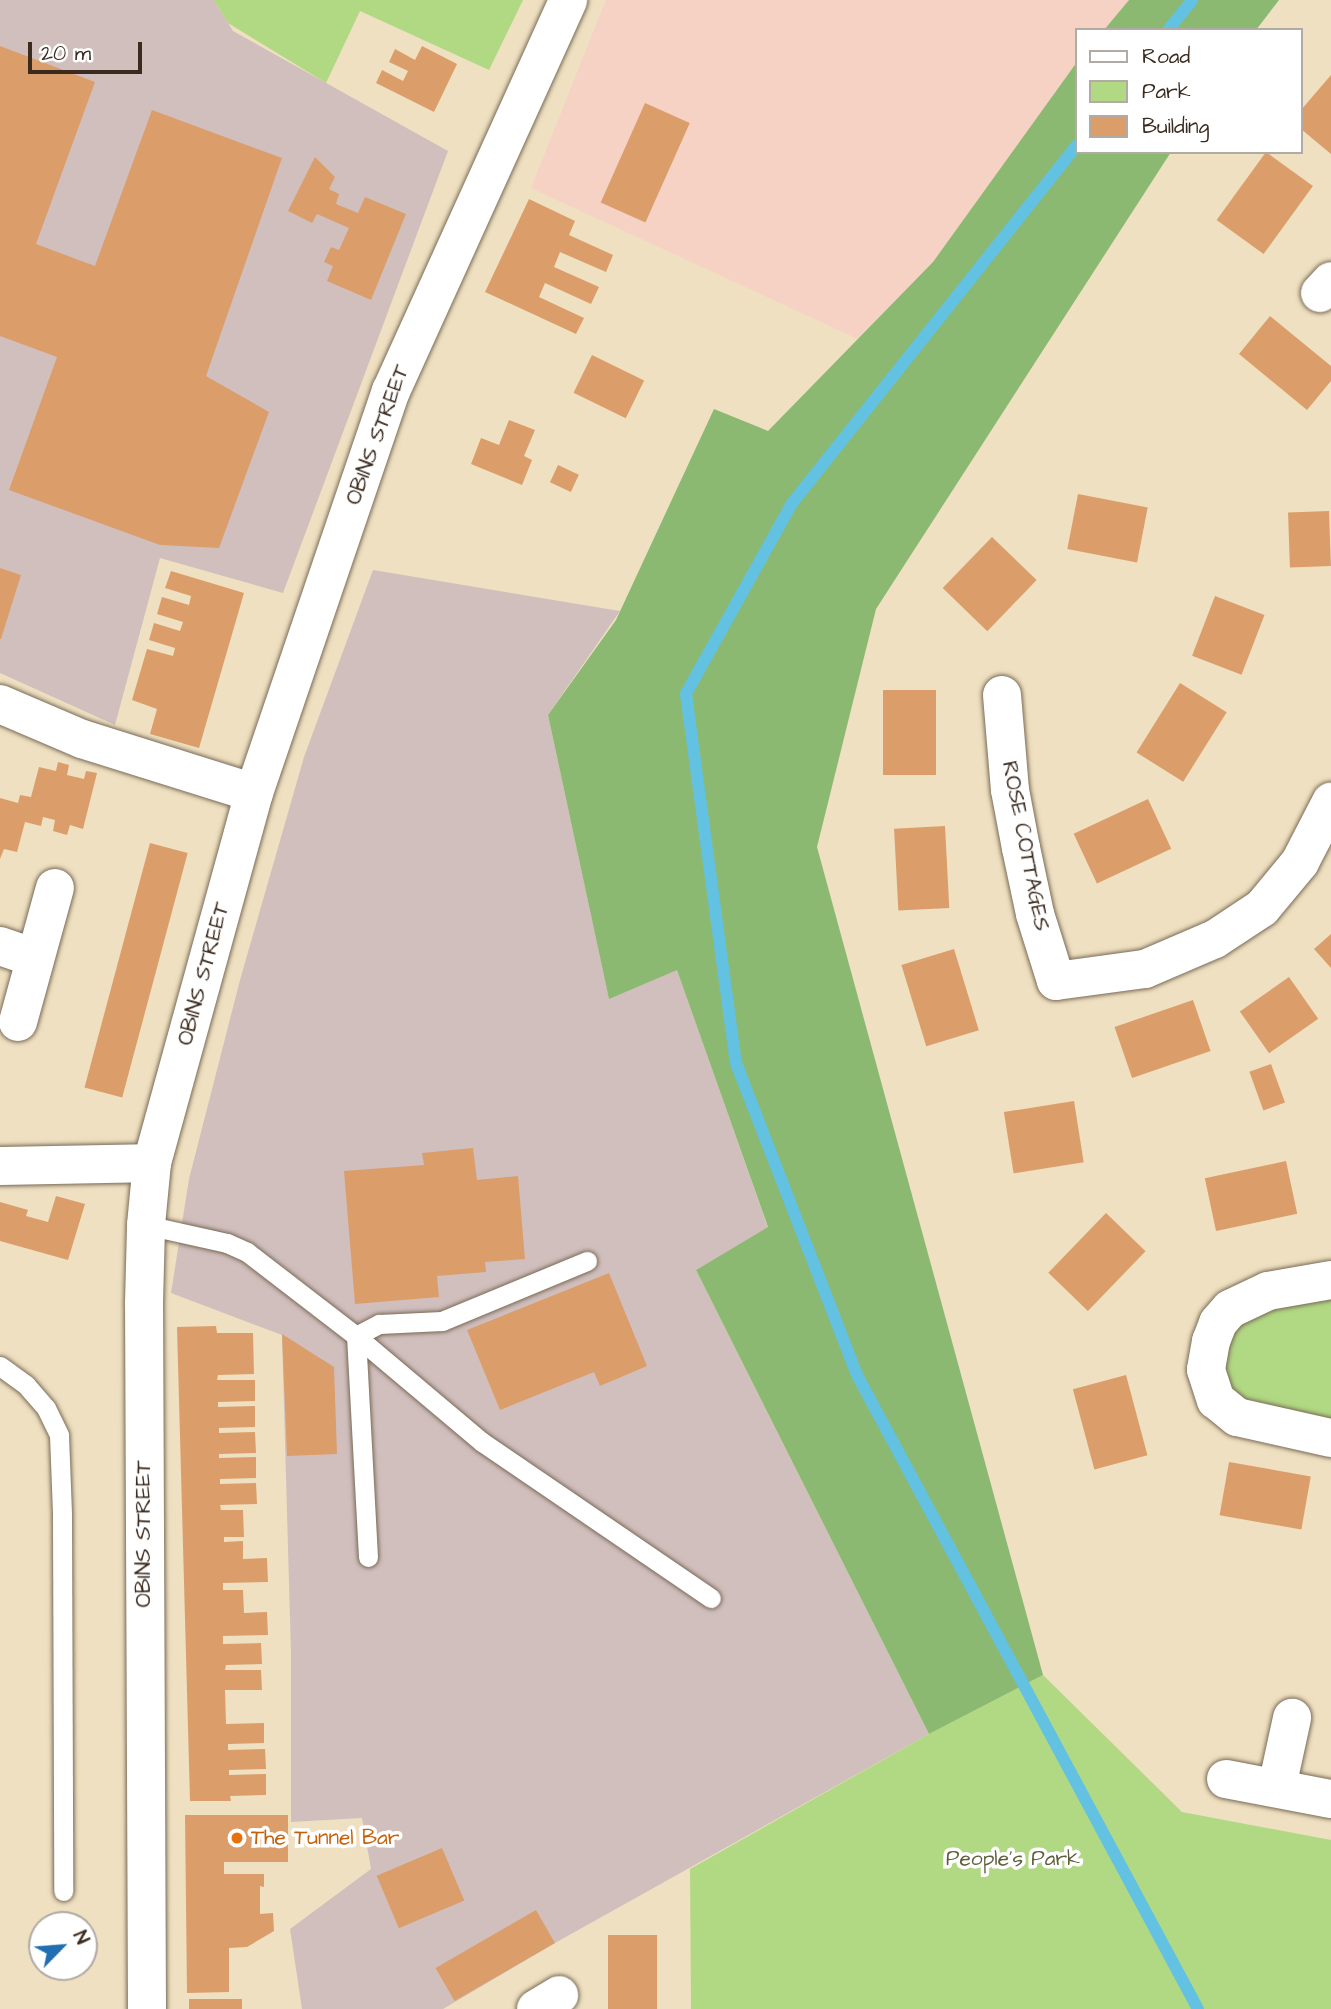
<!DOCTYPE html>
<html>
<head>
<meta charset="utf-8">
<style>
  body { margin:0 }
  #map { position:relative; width:1331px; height:2009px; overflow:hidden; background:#eee0c0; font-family:"Architects Daughter",sans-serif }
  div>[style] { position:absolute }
  .built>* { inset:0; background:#f6d2c4 }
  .industrial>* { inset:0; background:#d1bfbe }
  .green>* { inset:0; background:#b1d983 }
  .forest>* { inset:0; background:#8cb971 }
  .stream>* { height:12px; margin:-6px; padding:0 6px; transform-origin:6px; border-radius:6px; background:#63c1e1 }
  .building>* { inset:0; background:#db9e6b; transform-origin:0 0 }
  .roads { filter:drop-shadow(0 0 2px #7a6a57) drop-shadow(0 0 2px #7a6a57) }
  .lane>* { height:19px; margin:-9.5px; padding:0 9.5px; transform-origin:9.5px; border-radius:9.5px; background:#fff }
  .street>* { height:38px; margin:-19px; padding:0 19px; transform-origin:19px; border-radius:19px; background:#fff }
  .dots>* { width:19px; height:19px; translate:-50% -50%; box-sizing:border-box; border:4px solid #fff; border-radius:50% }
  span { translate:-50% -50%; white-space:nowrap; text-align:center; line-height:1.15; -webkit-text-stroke:7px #fff; paint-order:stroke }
  .street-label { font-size:21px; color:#3b2a1e }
  .food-label { font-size:21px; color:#c56008 }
  .left { translate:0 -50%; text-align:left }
  .park-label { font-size:21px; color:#5e5f3c }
  .legend { position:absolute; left:1075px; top:28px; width:228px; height:126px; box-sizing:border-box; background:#fff; border:2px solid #b1aaa5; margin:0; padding:9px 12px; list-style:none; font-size:21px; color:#3b2a1e }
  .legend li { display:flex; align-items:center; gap:14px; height:35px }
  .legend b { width:35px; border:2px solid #b1aaa5 }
  .north { position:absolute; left:28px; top:1911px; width:70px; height:70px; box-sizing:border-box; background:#fff; border:2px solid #b1aaa5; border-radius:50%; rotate:65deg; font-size:19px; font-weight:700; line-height:28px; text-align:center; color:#3b2a1e }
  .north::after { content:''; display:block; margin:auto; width:24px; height:32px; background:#1f6fb2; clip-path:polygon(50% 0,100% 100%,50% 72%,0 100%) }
  .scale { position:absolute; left:28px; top:42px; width:114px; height:32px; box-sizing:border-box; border:4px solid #3b2a1e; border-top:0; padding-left:9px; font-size:21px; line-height:24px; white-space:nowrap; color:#3b2a1e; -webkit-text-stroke:5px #fff; paint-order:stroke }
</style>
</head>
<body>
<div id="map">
  <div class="built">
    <div style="clip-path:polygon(606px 0,1129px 0,1104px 30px,1077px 30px,1077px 62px,933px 262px,858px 339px,531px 188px)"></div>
  </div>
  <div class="industrial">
    <div style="clip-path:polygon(0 0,214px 0,233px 31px,448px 151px,283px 593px,160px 558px,115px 725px,0 673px)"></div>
    <div style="clip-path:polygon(373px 570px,620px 611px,548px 715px,609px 998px,677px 969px,768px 1228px,696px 1270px,929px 1734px,555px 1943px,443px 2009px,302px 2009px,290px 1929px,371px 1869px,362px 1818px,291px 1822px,291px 1654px,282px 1335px,171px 1293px,189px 1179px,240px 980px,304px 757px)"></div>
  </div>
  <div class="green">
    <div style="clip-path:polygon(214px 0,523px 0,489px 70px,360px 11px,326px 83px,228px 23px)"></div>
    <div style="clip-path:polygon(1331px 1299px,1331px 1419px,1238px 1397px,1218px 1368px,1238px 1325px,1289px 1303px)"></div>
    <div style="clip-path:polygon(1043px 1675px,1182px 1812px,1331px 1840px,1331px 2009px,691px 2009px,690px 1869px,929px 1734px)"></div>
  </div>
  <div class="forest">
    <div style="clip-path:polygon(1129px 0,1279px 0,1256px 30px,1104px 30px)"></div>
    <div style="clip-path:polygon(1077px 62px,1077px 152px,1171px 152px,876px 609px,817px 847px,1043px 1675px,929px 1734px,696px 1270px,768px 1227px,677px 970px,609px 999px,548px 715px,616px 620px,714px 409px,768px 431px,933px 262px)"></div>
  </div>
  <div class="stream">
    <div style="left:1168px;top:30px;width:38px;rotate:-51deg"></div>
    <div style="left:1077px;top:145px;width:460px;rotate:128.5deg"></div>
    <div style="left:791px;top:505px;width:216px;rotate:119.1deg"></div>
    <div style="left:686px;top:694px;width:372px;rotate:82.3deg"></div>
    <div style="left:736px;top:1063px;width:335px;rotate:68.8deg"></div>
    <div style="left:857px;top:1375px;width:720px;rotate:61.73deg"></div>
  </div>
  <div class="building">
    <div style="clip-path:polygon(0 46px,95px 82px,36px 244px,95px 266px,152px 110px,282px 158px,206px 376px,269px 412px,219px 548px,160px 545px,9px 490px,57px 357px,0 336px)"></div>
    <div style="clip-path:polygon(422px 46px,457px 64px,434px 112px,376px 83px,382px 70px,403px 81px,408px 71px,389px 62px,395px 49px,415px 60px)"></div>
    <div style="clip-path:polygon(1331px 75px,1331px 154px,1301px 129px,1301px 110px)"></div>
    <div style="left:645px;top:103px;width:49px;height:109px;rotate:24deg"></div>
    <div style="left:1266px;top:152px;width:58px;height:84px;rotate:36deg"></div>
    <div style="clip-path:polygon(315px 157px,335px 177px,329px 189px,339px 194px,336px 204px,358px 213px,365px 197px,406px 214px,371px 300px,327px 281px,333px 266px,324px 262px,331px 247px,339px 250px,349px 228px,317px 214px,312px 223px,288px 211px)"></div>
    <div style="clip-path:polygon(529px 199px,575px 221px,569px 235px,613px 255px,606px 272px,560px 252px,554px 267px,599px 287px,591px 304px,545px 283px,539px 297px,584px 318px,576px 334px,485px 292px)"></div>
    <div style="clip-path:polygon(1270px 316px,1331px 366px,1331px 381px,1307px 410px,1239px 354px)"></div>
    <div style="left:592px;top:355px;width:58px;height:42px;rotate:26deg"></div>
    <div style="clip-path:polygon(509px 420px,535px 430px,524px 456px,532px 460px,522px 485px,471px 464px,481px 438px,499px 445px)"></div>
    <div style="left:558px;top:465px;width:23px;height:19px;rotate:25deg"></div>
    <div style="left:1078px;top:494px;width:71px;height:56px;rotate:11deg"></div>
    <div style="left:1329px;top:511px;width:55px;height:41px;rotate:88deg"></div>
    <div style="left:992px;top:537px;width:62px;height:71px;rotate:44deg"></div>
    <div style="clip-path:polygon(0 568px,21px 575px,1px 639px,0 639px)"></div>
    <div style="clip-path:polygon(171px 571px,244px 593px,199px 748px,150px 734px,157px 709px,132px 700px,147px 649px,173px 656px,175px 648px,149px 640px,154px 623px,180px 631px,183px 622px,157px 614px,162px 597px,189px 605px,191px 596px,165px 588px)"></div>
    <div style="left:1215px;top:596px;width:53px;height:64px;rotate:21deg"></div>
    <div style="left:1180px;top:683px;width:55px;height:82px;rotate:32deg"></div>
    <div style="left:883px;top:690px;width:53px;height:85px"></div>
    <div style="clip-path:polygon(58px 762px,69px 765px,67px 775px,84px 779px,86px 771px,97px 773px,83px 829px,70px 825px,67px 835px,53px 831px,55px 820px,43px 817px,41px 826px,25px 822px,17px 852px,4px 849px,0 859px,0 798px,18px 803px,20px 795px,31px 797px,39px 767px,56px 771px)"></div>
    <div style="left:1148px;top:799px;width:55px;height:82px;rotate:65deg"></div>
    <div style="left:945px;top:826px;width:82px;height:51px;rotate:87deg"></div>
    <div style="left:150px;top:843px;width:39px;height:253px;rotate:15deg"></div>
    <div style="clip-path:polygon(1331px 934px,1331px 968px,1314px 949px)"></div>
    <div style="left:954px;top:949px;width:85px;height:55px;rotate:73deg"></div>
    <div style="left:1289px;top:977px;width:51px;height:60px;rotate:55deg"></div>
    <div style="left:1193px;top:1000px;width:54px;height:83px;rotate:71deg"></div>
    <div style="left:1271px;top:1064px;width:41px;height:23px;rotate:70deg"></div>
    <div style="left:1074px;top:1101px;width:62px;height:71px;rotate:81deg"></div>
    <div style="clip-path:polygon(473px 1148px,477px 1180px,518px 1176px,525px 1259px,485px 1262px,486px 1272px,437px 1276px,439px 1297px,355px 1304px,344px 1171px,424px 1165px,422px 1153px)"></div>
    <div style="left:1286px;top:1161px;width:54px;height:83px;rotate:78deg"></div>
    <div style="clip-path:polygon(56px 1196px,85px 1204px,68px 1260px,0 1241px,0 1202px,28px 1210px,26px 1216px,48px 1222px)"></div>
    <div style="left:1106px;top:1213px;width:55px;height:83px;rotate:44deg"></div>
    <div style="clip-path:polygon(609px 1273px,647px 1366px,600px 1386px,594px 1372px,500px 1410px,467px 1330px)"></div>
    <div style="clip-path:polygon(216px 1326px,217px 1333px,253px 1333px,254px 1374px,218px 1375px,217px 1380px,255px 1380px,255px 1401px,218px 1402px,218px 1407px,255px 1406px,255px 1427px,219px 1428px,219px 1433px,255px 1432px,256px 1453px,219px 1454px,219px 1458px,256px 1457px,256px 1478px,220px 1479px,220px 1484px,256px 1483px,257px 1504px,220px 1505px,221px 1510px,243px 1510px,244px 1537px,224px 1537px,224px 1542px,243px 1541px,243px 1559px,267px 1558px,268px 1582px,223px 1583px,223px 1590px,243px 1590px,244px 1613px,267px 1612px,268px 1635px,223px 1636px,223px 1644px,261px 1643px,262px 1664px,226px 1665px,225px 1670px,261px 1670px,262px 1690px,225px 1690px,226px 1724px,264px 1723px,264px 1743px,228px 1744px,228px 1750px,265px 1749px,266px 1769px,229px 1770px,229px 1775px,266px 1774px,266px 1795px,230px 1796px,231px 1801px,190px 1801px,177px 1327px)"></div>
    <div style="clip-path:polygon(282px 1334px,334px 1367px,337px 1454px,287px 1456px)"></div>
    <div style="left:1126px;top:1375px;width:83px;height:55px;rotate:75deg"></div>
    <div style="left:1229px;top:1462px;width:83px;height:54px;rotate:10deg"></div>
    <div style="clip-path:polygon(185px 1815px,288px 1815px,288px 1862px,224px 1862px,224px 1874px,264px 1874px,264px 1887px,260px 1886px,260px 1914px,273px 1913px,274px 1931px,247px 1947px,229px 1948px,229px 1992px,187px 1993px)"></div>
    <div style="left:442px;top:1848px;width:57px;height:71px;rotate:67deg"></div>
    <div style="left:536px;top:1910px;width:38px;height:116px;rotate:60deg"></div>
    <div style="left:608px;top:1935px;width:49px;height:74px"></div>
    <div style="left:242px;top:1999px;width:10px;height:53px;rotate:90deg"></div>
  </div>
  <div class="roads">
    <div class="lane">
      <div style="left:146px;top:1225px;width:83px;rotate:12.5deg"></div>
      <div style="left:227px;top:1243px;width:22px;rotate:24deg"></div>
      <div style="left:247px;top:1252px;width:138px;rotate:37.6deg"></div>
      <div style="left:356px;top:1336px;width:165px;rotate:40.1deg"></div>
      <div style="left:482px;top:1442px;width:277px;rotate:34.3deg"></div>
      <div style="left:0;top:1366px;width:32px;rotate:36deg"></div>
      <div style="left:26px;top:1385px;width:30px;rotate:49deg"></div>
      <div style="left:46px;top:1408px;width:30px;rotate:64deg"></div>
      <div style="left:59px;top:1435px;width:79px;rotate:87.8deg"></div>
      <div style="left:62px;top:1514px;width:377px;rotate:89.8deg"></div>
      <div style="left:368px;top:1557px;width:221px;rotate:-93.1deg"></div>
      <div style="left:356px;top:1336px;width:26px;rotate:-28deg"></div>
      <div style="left:379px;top:1324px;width:63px;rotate:-2.7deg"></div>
      <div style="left:442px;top:1321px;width:157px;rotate:-22.5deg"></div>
    </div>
    <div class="street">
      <div style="left:1320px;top:293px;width:16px;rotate:-47deg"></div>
      <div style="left:1002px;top:695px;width:95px;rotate:85.2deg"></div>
      <div style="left:1010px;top:790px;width:59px;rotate:79.3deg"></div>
      <div style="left:1021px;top:848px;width:67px;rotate:78deg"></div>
      <div style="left:1035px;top:914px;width:70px;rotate:72.6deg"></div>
      <div style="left:1056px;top:981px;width:90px;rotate:-7.7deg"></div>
      <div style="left:1145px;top:969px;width:76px;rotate:-23.2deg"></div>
      <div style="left:1215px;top:939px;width:56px;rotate:-33.4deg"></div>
      <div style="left:1262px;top:908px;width:60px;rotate:-50.4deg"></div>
      <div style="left:1300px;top:862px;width:68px;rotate:-62.7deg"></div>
      <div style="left:0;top:704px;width:89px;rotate:23.1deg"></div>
      <div style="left:82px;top:739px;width:180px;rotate:17.4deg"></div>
      <div style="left:0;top:946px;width:37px;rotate:19deg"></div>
      <div style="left:18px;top:1022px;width:139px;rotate:-74.6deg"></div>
      <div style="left:0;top:1166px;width:152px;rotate:-1.1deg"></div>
      <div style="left:1331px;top:1280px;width:64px;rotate:170.1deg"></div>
      <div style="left:1268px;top:1291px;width:42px;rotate:154.7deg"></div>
      <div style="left:1230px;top:1309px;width:18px;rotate:131deg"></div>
      <div style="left:1218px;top:1323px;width:19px;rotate:111deg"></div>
      <div style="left:1211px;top:1341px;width:29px;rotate:100deg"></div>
      <div style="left:1206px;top:1370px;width:32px;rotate:72deg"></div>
      <div style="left:1216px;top:1400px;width:27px;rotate:39deg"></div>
      <div style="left:1237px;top:1417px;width:96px;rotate:12.6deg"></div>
      <div style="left:1226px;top:1779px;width:107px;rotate:10.8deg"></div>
      <div style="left:1277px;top:1787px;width:71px;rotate:-77.7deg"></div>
      <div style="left:147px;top:2009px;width:706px;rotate:-90.24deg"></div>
      <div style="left:144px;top:1303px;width:78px;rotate:-88.5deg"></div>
      <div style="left:146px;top:1225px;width:62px;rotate:-84.5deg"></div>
      <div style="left:152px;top:1163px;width:384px;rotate:-74.6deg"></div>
      <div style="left:254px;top:793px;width:425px;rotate:-71.2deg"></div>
      <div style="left:391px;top:391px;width:429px;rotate:-65.6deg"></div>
      <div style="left:536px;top:2009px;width:27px;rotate:-31deg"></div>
    </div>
  </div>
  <div class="dots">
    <div style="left:237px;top:1838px;background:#e8710a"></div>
  </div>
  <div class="street-label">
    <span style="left:378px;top:435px;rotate:-70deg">OBINS STREET</span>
    <span style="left:1025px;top:846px;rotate:79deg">ROSE COTTAGES</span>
    <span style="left:204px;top:974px;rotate:-75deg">OBINS STREET</span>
    <span style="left:144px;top:1534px;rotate:-90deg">OBINS STREET</span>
  </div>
  <div class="food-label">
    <span class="left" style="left:251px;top:1838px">The Tunnel Bar</span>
  </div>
  <div class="park-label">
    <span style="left:1013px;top:1859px">People's Park</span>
  </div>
  <ul class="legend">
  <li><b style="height:9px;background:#fff"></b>Road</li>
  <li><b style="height:19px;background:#b1d983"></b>Park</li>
  <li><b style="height:19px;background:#db9e6b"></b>Building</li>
  </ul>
  <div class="north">N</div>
  <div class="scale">20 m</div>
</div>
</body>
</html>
